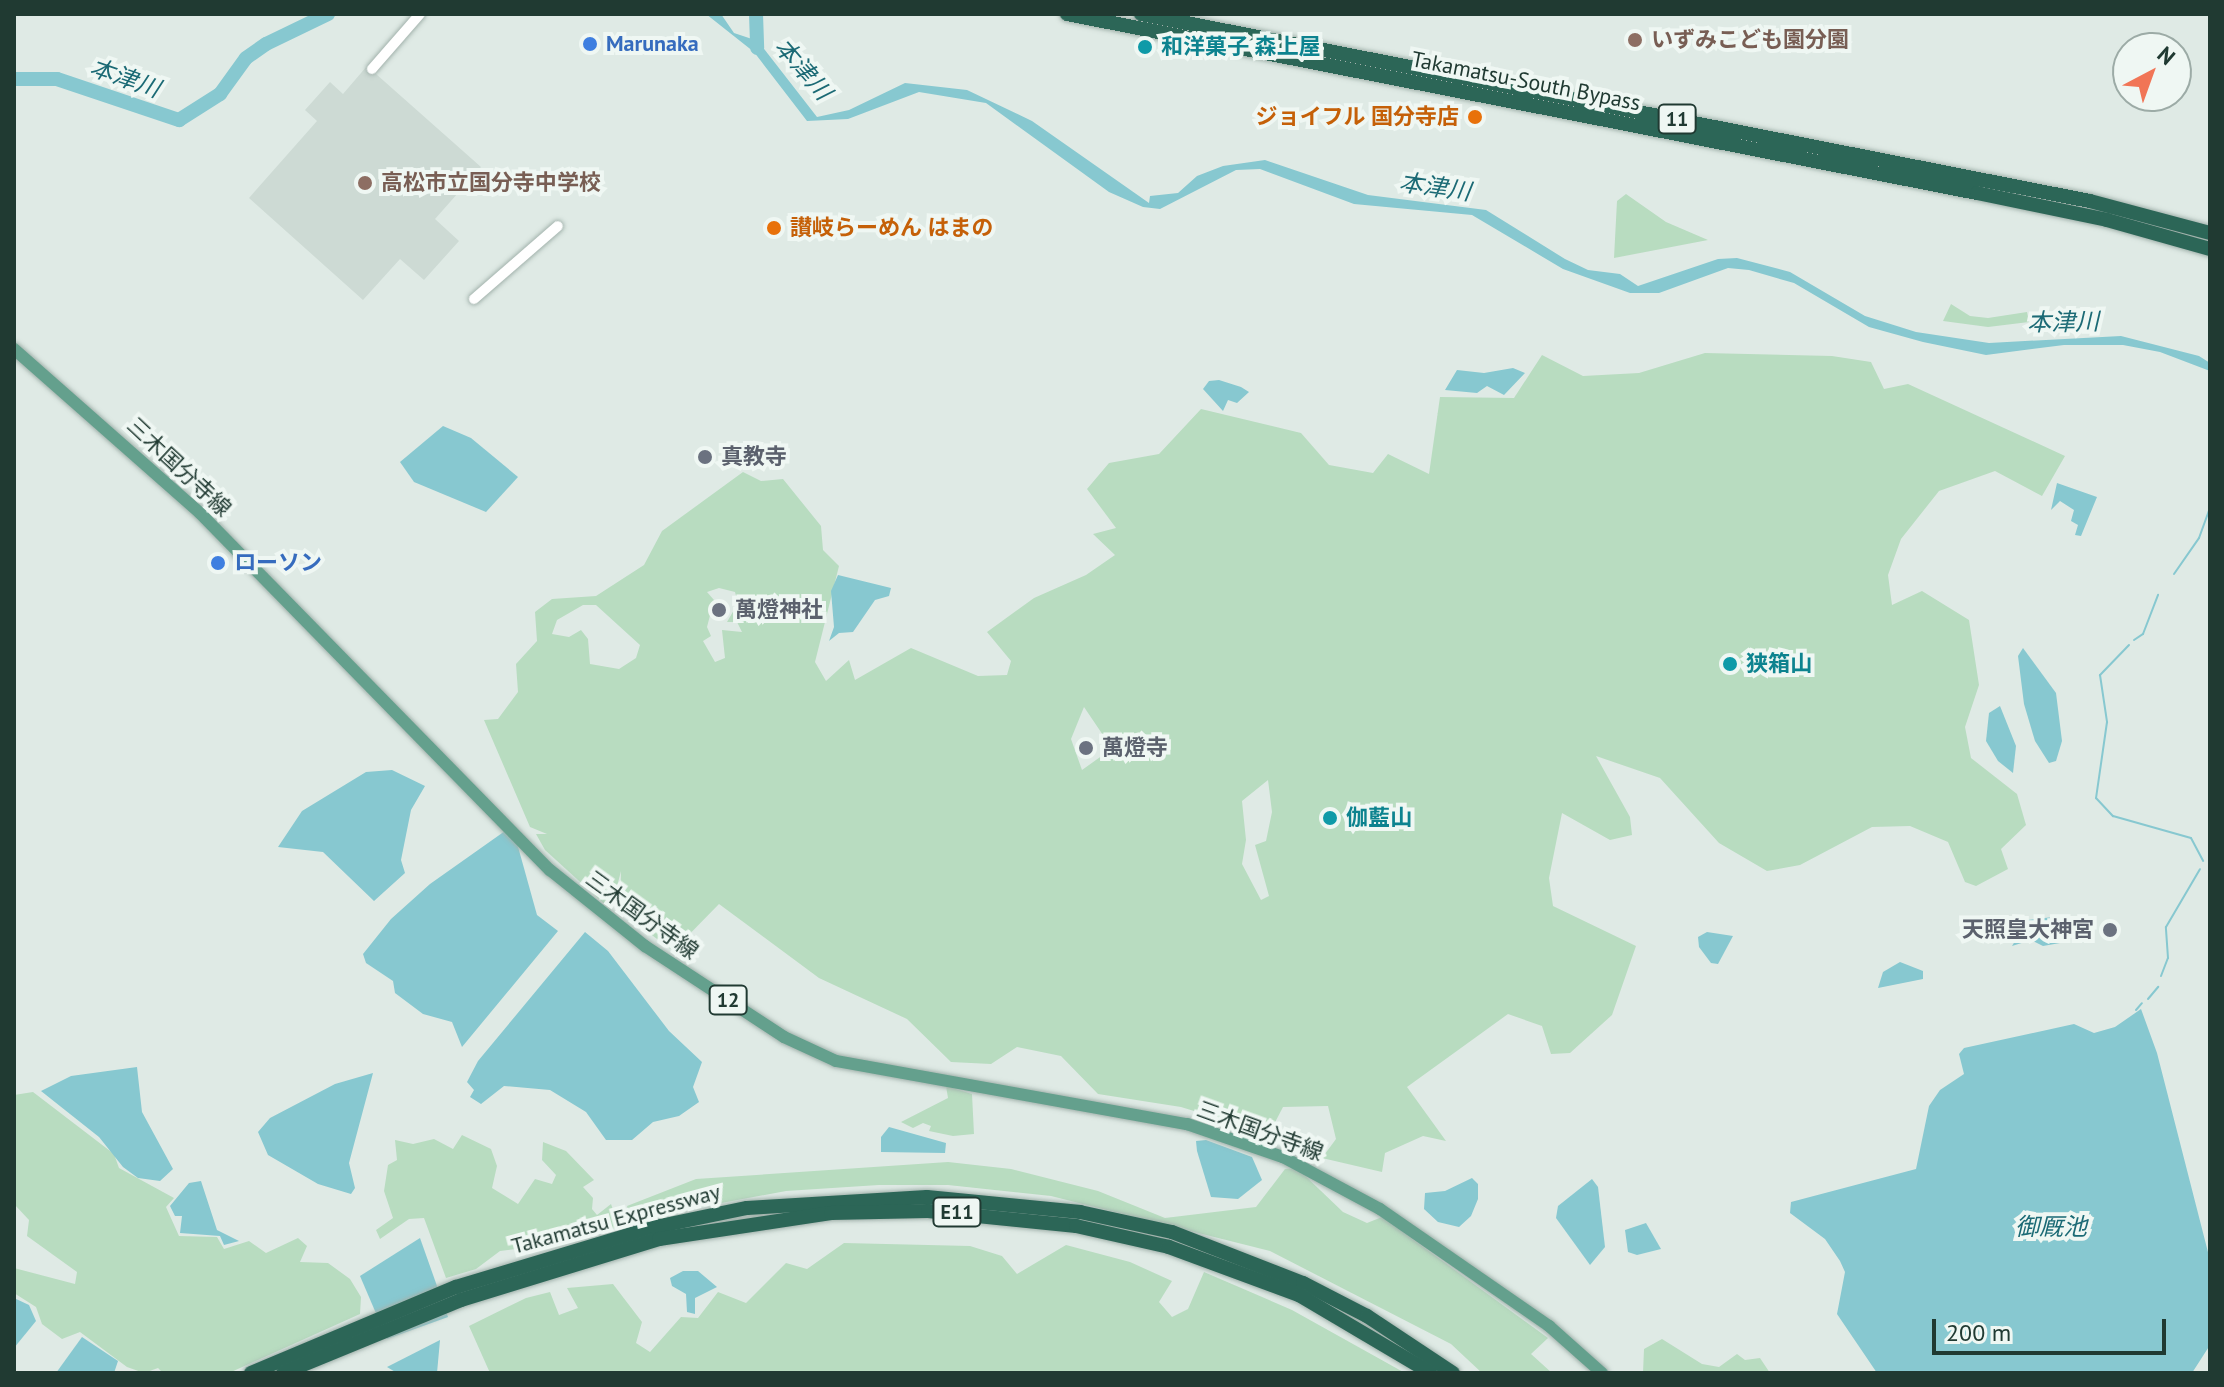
<!DOCTYPE html>
<html>
<head>
<meta charset="utf-8">
<style>
  body { margin:0 }
  #map { position:relative; width:2224px; height:1387px; overflow:hidden; background:#dfeae5; font-family:"PT Sans","Noto Sans JP",sans-serif }
  div>[style] { position:absolute }
  .built>* { inset:0; background:#cddad4 }
  .green>* { inset:0; background:#b8dcc0 }
  .water>* { inset:0; background:#87c8d0 }
  .stream>* { height:2px; margin:-1px; padding:0 1px; transform-origin:1px; border-radius:1px; background:#87c8d0 }
  .river>* { height:14px; margin:-7px; padding:0 7px; transform-origin:7px; border-radius:7px; background:#87c8d0 }
  .roads { filter:drop-shadow(0 0 2px #a2b2ac) drop-shadow(0 0 2px #a2b2ac) }
  .minor>* { height:10px; margin:-5px; padding:0 5px; transform-origin:5px; border-radius:5px; background:#fff }
  .major>* { height:12px; margin:-6px; padding:0 6px; transform-origin:6px; border-radius:6px; background:#64a08d }
  .highway>* { height:14px; margin:-7px; padding:0 7px; transform-origin:7px; border-radius:7px; background:#2c6657 }
  .dots>* { width:22px; height:22px; translate:-50% -50%; box-sizing:border-box; border:4px solid #eff7f3; border-radius:50% }
  span { translate:-50% -50%; white-space:nowrap; text-align:center; line-height:1.15; -webkit-text-stroke:8px #eff7f3; paint-order:stroke }
  .shield-label span { padding:2px 6px; background:#eff7f3; border:2px solid; border-radius:6px; -webkit-text-stroke-width:0 }
  .shield-label { font-size:20px; color:#203a32; font-weight:700 }
  .education-label { font-size:22px; color:#785e54; font-weight:700 }
  .left { translate:0 -50%; text-align:left }
  .shop-label { font-size:22px; color:#366cbe; font-weight:700 }
  .culture-label { font-size:22px; color:#0d838f; font-weight:700 }
  .street-label { font-size:22px; color:#203a32 }
  .food-label { font-size:22px; color:#c56008; font-weight:700 }
  .right { translate:-100% -50%; text-align:right }
  .worship-label { font-size:22px; color:#5b616d; font-weight:700 }
  .water-label { font-size:24px; color:#1b6a75; font-style:italic }
  .frame { position:absolute; inset:0; border:16px solid #203a32; pointer-events:none }
  .north { position:absolute; left:2112px; top:32px; width:80px; height:80px; box-sizing:border-box; background:#eff7f3; border:2px solid #9caba6; border-radius:50%; rotate:41deg; font-size:22px; font-weight:700; line-height:32px; text-align:center; color:#203a32 }
  .north::after { content:''; display:block; margin:auto; width:28px; height:36px; background:#f17556; clip-path:polygon(50% 0,100% 100%,50% 72%,0 100%) }
  .scale { position:absolute; left:1932px; top:1319px; width:234px; height:36px; box-sizing:border-box; border:4px solid #203a32; border-top:0; padding-left:10px; font-size:24px; line-height:28px; white-space:nowrap; color:#203a32; -webkit-text-stroke:6px #eff7f3; paint-order:stroke }
</style>
</head>
<body>
<div id="map">
  <div class="built">
    <div style="clip-path:polygon(367px 66px,481px 167px,435px 219px,459px 241px,424px 280px,400px 259px,363px 300px,249px 198px,317px 121px,305px 110px,330px 82px,343px 94px)"></div>
  </div>
  <div class="green">
    <div style="clip-path:polygon(1626px 194px,1666px 222px,1708px 240px,1614px 258px,1617px 201px)"></div>
    <div style="clip-path:polygon(1951px 304px,1970px 316px,1988px 318px,2027px 312px,2029px 322px,1988px 327px,1943px 321px)"></div>
    <div style="clip-path:polygon(evenodd,1705px 353px,1832px 356px,1871px 362px,1884px 389px,1908px 384px,2065px 456px,2042px 496px,1995px 471px,1939px 491px,1901px 539px,1888px 575px,1892px 605px,1922px 591px,1969px 620px,1979px 685px,1965px 727px,1971px 758px,2017px 794px,2026px 825px,2001px 849px,2008px 869px,1976px 886px,1965px 882px,1948px 842px,1910px 826px,1872px 827px,1800px 865px,1767px 871px,1719px 843px,1660px 778px,1596px 756px,1630px 817px,1632px 835px,1610px 840px,1562px 813px,1549px 878px,1553px 906px,1636px 946px,1612px 1015px,1570px 1053px,1551px 1054px,1542px 1026px,1508px 1014px,1407px 1087px,1446px 1141px,1423px 1136px,1385px 1153px,1382px 1172px,1322px 1158px,1336px 1139px,1328px 1106px,1283px 1107px,1269px 1134px,1181px 1107px,1098px 1094px,1061px 1056px,1017px 1047px,991px 1064px,951px 1062px,907px 1019px,819px 978px,719px 904px,673px 951px,620px 911px,621px 871px,611px 910px,545px 850px,536px 834px,547px 834px,530px 827px,484px 720px,498px 719px,518px 692px,516px 664px,537px 641px,535px 612px,552px 599px,596px 596px,644px 565px,662px 531px,743px 472px,761px 481px,783px 479px,821px 526px,823px 550px,839px 566px,815px 662px,826px 681px,849px 660px,855px 680px,911px 648px,978px 676px,1007px 675px,1011px 661px,987px 632px,1034px 598px,1086px 575px,1115px 555px,1093px 534px,1116px 528px,1087px 489px,1109px 463px,1159px 454px,1201px 409px,1301px 433px,1329px 465px,1373px 473px,1388px 454px,1429px 474px,1440px 397px,1514px 398px,1542px 355px,1583px 376px,1639px 373px,1705px 353px,719px 588px,735px 592px,738px 603px,727px 622px,737px 622px,742px 632px,722px 630px,725px 658px,715px 662px,703px 641px,711px 636px,707px 627px,714px 600px,707px 592px,719px 588px,1705px 353px,583px 605px,596px 605px,640px 645px,636px 658px,619px 669px,590px 664px,588px 639px,581px 630px,569px 637px,552px 634px,557px 620px,583px 605px,1705px 353px,1084px 707px,1107px 741px,1103px 755px,1082px 770px,1071px 739px,1084px 707px,1705px 353px,1268px 780px,1272px 812px,1266px 841px,1255px 845px,1269px 896px,1261px 900px,1242px 864px,1246px 840px,1242px 801px,1268px 780px)"></div>
    <div style="clip-path:polygon(946px 1086px,972px 1094px,974px 1134px,953px 1136px,929px 1131px,931px 1126px,923px 1123px,913px 1128px,901px 1122px,948px 1098px)"></div>
    <div style="clip-path:polygon(33px 1092px,114px 1154px,119px 1168px,174px 1198px,166px 1207px,179px 1236px,217px 1237px,224px 1249px,249px 1241px,266px 1253px,298px 1238px,307px 1246px,300px 1262px,328px 1263px,350px 1279px,361px 1297px,360px 1314px,229px 1373px,163px 1373px,158px 1368px,144px 1373px,127px 1367px,80px 1332px,62px 1339px,42px 1324px,36px 1307px,14px 1293px,14px 1268px,75px 1284px,77px 1272px,27px 1236px,29px 1220px,14px 1204px,14px 1095px)"></div>
    <div style="clip-path:polygon(462px 1135px,491px 1149px,497px 1166px,492px 1188px,518px 1204px,535px 1179px,552px 1184px,556px 1175px,542px 1160px,543px 1142px,566px 1151px,594px 1180px,583px 1187px,593px 1198px,592px 1209px,597px 1215px,611px 1204px,619px 1227px,571px 1242px,500px 1251px,476px 1269px,446px 1278px,424px 1218px,409px 1219px,380px 1239px,376px 1230px,393px 1218px,384px 1191px,388px 1165px,397px 1160px,395px 1140px,413px 1144px,434px 1139px,453px 1149px)"></div>
    <div style="clip-path:polygon(948px 1162px,1011px 1169px,1098px 1191px,1165px 1218px,1256px 1207px,1285px 1169px,1297px 1168px,1343px 1212px,1367px 1223px,1382px 1217px,1548px 1338px,1531px 1354px,1552px 1373px,1482px 1373px,1451px 1344px,1270px 1251px,1051px 1196px,948px 1185px,879px 1185px,786px 1191px,631px 1220px,627px 1206px,696px 1179px)"></div>
    <div style="clip-path:polygon(844px 1243px,970px 1246px,1002px 1256px,1017px 1274px,1066px 1245px,1130px 1262px,1172px 1281px,1159px 1302px,1172px 1317px,1188px 1309px,1204px 1272px,1292px 1310px,1405px 1373px,490px 1373px,469px 1326px,526px 1298px,550px 1292px,559px 1315px,578px 1308px,567px 1288px,613px 1284px,642px 1322px,636px 1343px,650px 1352px,681px 1317px,698px 1318px,718px 1292px,746px 1303px,786px 1263px,807px 1269px)"></div>
    <div style="clip-path:polygon(1662px 1339px,1702px 1364px,1719px 1367px,1737px 1354px,1745px 1360px,1760px 1358px,1770px 1373px,1643px 1373px,1644px 1349px)"></div>
  </div>
  <div class="water">
    <div style="clip-path:polygon(706px 14px,721px 14px,734px 33px,758px 41px,817px 117px,849px 110px,905px 83px,967px 90px,1032px 121px,1149px 203px,1150px 196px,1178px 193px,1197px 176px,1223px 166px,1265px 160px,1368px 195px,1486px 210px,1565px 259px,1588px 270px,1620px 274px,1638px 286px,1718px 259px,1737px 258px,1790px 272px,1865px 316px,1916px 332px,1989px 343px,2121px 336px,2199px 356px,2210px 363px,2210px 371px,2160px 352px,2123px 345px,2064px 345px,1986px 355px,1923px 342px,1869px 327px,1794px 283px,1749px 270px,1728px 268px,1659px 293px,1630px 293px,1563px 269px,1472px 215px,1354px 204px,1260px 169px,1236px 170px,1160px 209px,1143px 207px,1109px 192px,986px 103px,919px 92px,848px 119px,807px 121px,754px 52px)"></div>
    <div style="clip-path:polygon(1513px 368px,1525px 373px,1504px 395px,1487px 386px,1477px 393px,1445px 390px,1457px 370px,1484px 373px)"></div>
    <div style="clip-path:polygon(1219px 380px,1241px 387px,1249px 392px,1237px 403px,1228px 400px,1223px 411px,1203px 389px,1209px 381px)"></div>
    <div style="clip-path:polygon(443px 426px,471px 438px,518px 477px,486px 512px,414px 482px,400px 462px)"></div>
    <div style="clip-path:polygon(2057px 483px,2097px 497px,2081px 536px,2075px 535px,2078px 525px,2071px 521px,2074px 510px,2060px 501px,2051px 510px)"></div>
    <div style="clip-path:polygon(838px 575px,891px 588px,889px 596px,875px 600px,853px 632px,839px 633px,829px 641px,834px 627px,831px 591px)"></div>
    <div style="clip-path:polygon(2023px 648px,2056px 693px,2062px 741px,2056px 761px,2049px 763px,2035px 741px,2024px 704px,2018px 656px)"></div>
    <div style="clip-path:polygon(2000px 706px,2016px 746px,2013px 773px,1998px 761px,1986px 741px,1989px 713px)"></div>
    <div style="clip-path:polygon(392px 770px,425px 786px,411px 810px,401px 860px,405px 873px,374px 901px,323px 852px,278px 847px,302px 811px,366px 772px)"></div>
    <div style="clip-path:polygon(505px 831px,517px 843px,537px 915px,558px 931px,462px 1047px,452px 1022px,423px 1014px,395px 993px,393px 981px,366px 963px,363px 954px,391px 919px,430px 884px)"></div>
    <div style="clip-path:polygon(2053px 917px,2060px 943px,2043px 946px,2031px 940px,2012px 946px,2028px 920px)"></div>
    <div style="clip-path:polygon(585px 932px,608px 951px,669px 1031px,702px 1062px,693px 1087px,699px 1102px,679px 1116px,653px 1122px,632px 1140px,606px 1140px,586px 1112px,550px 1090px,504px 1086px,481px 1104px,470px 1097px,474px 1090px,467px 1082px,478px 1061px)"></div>
    <div style="clip-path:polygon(1707px 932px,1733px 936px,1718px 964px,1711px 963px,1699px 947px,1698px 937px)"></div>
    <div style="clip-path:polygon(1900px 962px,1923px 971px,1923px 979px,1878px 988px,1883px 972px)"></div>
    <div style="clip-path:polygon(2141px 1009px,2157px 1053px,2210px 1260px,2210px 1345px,2192px 1373px,1877px 1373px,1837px 1314px,1845px 1272px,1840px 1261px,1825px 1239px,1790px 1213px,1791px 1202px,1916px 1169px,1929px 1106px,1940px 1090px,1964px 1074px,1959px 1054px,1964px 1048px,2074px 1024px,2094px 1033px,2115px 1027px)"></div>
    <div style="clip-path:polygon(137px 1067px,142px 1112px,173px 1169px,160px 1181px,138px 1178px,123px 1167px,99px 1137px,41px 1091px,71px 1076px)"></div>
    <div style="clip-path:polygon(373px 1073px,349px 1163px,355px 1188px,351px 1194px,318px 1184px,268px 1155px,258px 1132px,270px 1118px,335px 1084px)"></div>
    <div style="clip-path:polygon(889px 1127px,946px 1143px,945px 1153px,881px 1152px,881px 1137px)"></div>
    <div style="clip-path:polygon(1206px 1140px,1252px 1157px,1262px 1180px,1238px 1199px,1211px 1197px,1197px 1151px,1196px 1141px)"></div>
    <div style="clip-path:polygon(1472px 1178px,1478px 1184px,1478px 1199px,1471px 1216px,1459px 1227px,1438px 1222px,1424px 1209px,1425px 1193px,1445px 1191px)"></div>
    <div style="clip-path:polygon(1592px 1179px,1598px 1187px,1605px 1247px,1590px 1265px,1556px 1218px,1558px 1206px)"></div>
    <div style="clip-path:polygon(201px 1181px,217px 1230px,239px 1241px,224px 1245px,220px 1236px,180px 1233px,182px 1216px,175px 1216px,170px 1206px,189px 1183px)"></div>
    <div style="clip-path:polygon(1646px 1223px,1661px 1249px,1637px 1255px,1628px 1252px,1625px 1230px)"></div>
    <div style="clip-path:polygon(420px 1238px,448px 1317px,387px 1339px,360px 1276px)"></div>
    <div style="clip-path:polygon(683px 1271px,698px 1271px,717px 1287px,695px 1298px,695px 1314px,687px 1312px,686px 1294px,672px 1286px,670px 1278px)"></div>
    <div style="clip-path:polygon(14px 1298px,29px 1305px,36px 1321px,14px 1348px)"></div>
    <div style="clip-path:polygon(82px 1337px,118px 1361px,114px 1373px,56px 1373px)"></div>
    <div style="clip-path:polygon(440px 1340px,437px 1373px,397px 1373px,387px 1367px)"></div>
  </div>
  <div class="stream">
    <div style="left:2174px;top:574px;width:44px;rotate:-55.2deg"></div>
    <div style="left:2199px;top:538px;width:33px;rotate:-70deg"></div>
    <div style="left:2134px;top:640px;width:11px;rotate:-34deg"></div>
    <div style="left:2143px;top:634px;width:42px;rotate:-69deg"></div>
    <div style="left:2129px;top:645px;width:42px;rotate:134deg"></div>
    <div style="left:2100px;top:675px;width:48px;rotate:81.5deg"></div>
    <div style="left:2107px;top:722px;width:77px;rotate:98.2deg"></div>
    <div style="left:2096px;top:798px;width:25px;rotate:47deg"></div>
    <div style="left:2113px;top:816px;width:81px;rotate:15.8deg"></div>
    <div style="left:2191px;top:838px;width:26px;rotate:62deg"></div>
    <div style="left:2161px;top:976px;width:19px;rotate:-69deg"></div>
    <div style="left:2168px;top:958px;width:31px;rotate:-94deg"></div>
    <div style="left:2166px;top:927px;width:67px;rotate:-59.6deg"></div>
    <div style="left:2148px;top:999px;width:16px;rotate:-50deg"></div>
    <div style="left:2136px;top:1010px;width:9px;rotate:-49deg"></div>
  </div>
  <div class="river">
    <div style="left:756px;top:14px;width:34px;rotate:88deg"></div>
    <div style="left:14px;top:79px;width:43px"></div>
    <div style="left:57px;top:79px;width:129px;rotate:18.6deg"></div>
    <div style="left:179px;top:120px;width:49px;rotate:-32.4deg"></div>
    <div style="left:220px;top:94px;width:44px;rotate:-54.2deg"></div>
    <div style="left:246px;top:58px;width:24px;rotate:-35deg"></div>
    <div style="left:266px;top:44px;width:69px;rotate:-25.8deg"></div>
  </div>
  <div class="roads">
    <div class="minor">
      <div style="left:372px;top:69px;width:73px;rotate:-48.9deg"></div>
      <div style="left:474px;top:299px;width:111px;rotate:-41deg"></div>
    </div>
    <div class="major">
      <div style="left:14px;top:349px;width:248px;rotate:41.4deg"></div>
      <div style="left:200px;top:513px;width:500px;rotate:45.6deg"></div>
      <div style="left:550px;top:870px;width:122px;rotate:38.7deg"></div>
      <div style="left:645px;top:946px;width:166px;rotate:33.2deg"></div>
      <div style="left:784px;top:1037px;width:57px;rotate:24.8deg"></div>
      <div style="left:836px;top:1061px;width:357px;rotate:10.2deg"></div>
      <div style="left:1187px;top:1124px;width:102px;rotate:19deg"></div>
      <div style="left:1283px;top:1157px;width:110px;rotate:28.2deg"></div>
      <div style="left:1380px;top:1209px;width:206px;rotate:34.7deg"></div>
      <div style="left:1549px;top:1326px;width:71px;rotate:41.6deg"></div>
    </div>
    <div class="highway">
      <div style="left:1067px;top:14px;width:927px;rotate:11.13deg"></div>
      <div style="left:1977px;top:193px;width:133px;rotate:11.7deg"></div>
      <div style="left:2107px;top:220px;width:107px;rotate:15.7deg"></div>
      <div style="left:1141px;top:14px;width:967px;rotate:11.15deg"></div>
      <div style="left:2090px;top:201px;width:124px;rotate:14.9deg"></div>
      <div style="left:251px;top:1373px;width:222px;rotate:-22.8deg"></div>
      <div style="left:456px;top:1287px;width:208px;rotate:-16.8deg"></div>
      <div style="left:655px;top:1227px;width:94px;rotate:-11.7deg"></div>
      <div style="left:747px;top:1208px;width:180px;rotate:-3.5deg"></div>
      <div style="left:927px;top:1197px;width:154px;rotate:5.6deg"></div>
      <div style="left:1080px;top:1212px;width:94px;rotate:12.3deg"></div>
      <div style="left:1172px;top:1232px;width:141px;rotate:21.3deg"></div>
      <div style="left:1303px;top:1283px;width:72px;rotate:27.3deg"></div>
      <div style="left:1367px;top:1316px;width:103px;rotate:33.5deg"></div>
      <div style="left:283px;top:1373px;width:192px;rotate:-22.3deg"></div>
      <div style="left:461px;top:1300px;width:207px;rotate:-17.1deg"></div>
      <div style="left:659px;top:1239px;width:174px;rotate:-8.6deg"></div>
      <div style="left:831px;top:1213px;width:97px;rotate:-1.2deg"></div>
      <div style="left:928px;top:1211px;width:149px;rotate:5.8deg"></div>
      <div style="left:1076px;top:1226px;width:95px;rotate:12.7deg"></div>
      <div style="left:1169px;top:1247px;width:139px;rotate:20.3deg"></div>
      <div style="left:1299px;top:1295px;width:153px;rotate:30.6deg"></div>
    </div>
  </div>
  <div class="dots">
    <div style="left:1635px;top:40px;background:#8d6e63"></div>
    <div style="left:590px;top:44px;background:#3f7fe0"></div>
    <div style="left:1145px;top:47px;background:#0f9aa8"></div>
    <div style="left:1475px;top:117px;background:#e8710a"></div>
    <div style="left:365px;top:183px;background:#8d6e63"></div>
    <div style="left:774px;top:228px;background:#e8710a"></div>
    <div style="left:705px;top:457px;background:#6b7280"></div>
    <div style="left:218px;top:563px;background:#3f7fe0"></div>
    <div style="left:719px;top:610px;background:#6b7280"></div>
    <div style="left:1730px;top:664px;background:#0f9aa8"></div>
    <div style="left:1086px;top:748px;background:#6b7280"></div>
    <div style="left:1330px;top:818px;background:#0f9aa8"></div>
    <div style="left:2110px;top:930px;background:#6b7280"></div>
  </div>
  <div class="shield-label">
    <span style="left:1677px;top:119px">11</span>
    <span style="left:728px;top:1000px">12</span>
    <span style="left:957px;top:1212px">E11</span>
  </div>
  <div class="education-label">
    <span class="left" style="left:1651px;top:40px">いずみこども園分園</span>
    <span class="left" style="left:381px;top:183px">高松市立国分寺中学校</span>
  </div>
  <div class="shop-label">
    <span class="left" style="left:606px;top:44px">Marunaka</span>
    <span class="left" style="left:234px;top:563px">ローソン</span>
  </div>
  <div class="culture-label">
    <span class="left" style="left:1161px;top:47px">和洋菓子 森上屋</span>
    <span class="left" style="left:1746px;top:664px">狭箱山</span>
    <span class="left" style="left:1346px;top:818px">伽藍山</span>
  </div>
  <div class="street-label">
    <span style="left:1526px;top:81px;rotate:11deg">Takamatsu-South Bypass</span>
    <span style="left:179px;top:467px;rotate:43deg">三木国分寺線</span>
    <span style="left:642px;top:915px;rotate:36deg">三木国分寺線</span>
    <span style="left:1260px;top:1131px;rotate:20deg">三木国分寺線</span>
    <span style="left:616px;top:1219px;rotate:-15deg">Takamatsu Expressway</span>
  </div>
  <div class="food-label">
    <span class="right" style="left:1459px;top:117px">ジョイフル 国分寺店</span>
    <span class="left" style="left:790px;top:228px">讃岐らーめん はまの</span>
  </div>
  <div class="worship-label">
    <span class="left" style="left:721px;top:457px">真教寺</span>
    <span class="left" style="left:735px;top:610px">萬燈神社</span>
    <span class="left" style="left:1102px;top:748px">萬燈寺</span>
    <span class="right" style="left:2094px;top:930px">天照皇大神宮</span>
  </div>
  <div class="water-label">
    <span style="left:803px;top:69px;rotate:49deg">本津川</span>
    <span style="left:125px;top:78px;rotate:19deg">本津川</span>
    <span style="left:1435px;top:187px;rotate:8deg">本津川</span>
    <span style="left:2063px;top:322px;rotate:-1deg">本津川</span>
    <span style="left:2051px;top:1227px">御厩池</span>
  </div>
  <div class="frame"></div>
  <div class="north">N</div>
  <div class="scale">200 m</div>
</div>
</body>
</html>
